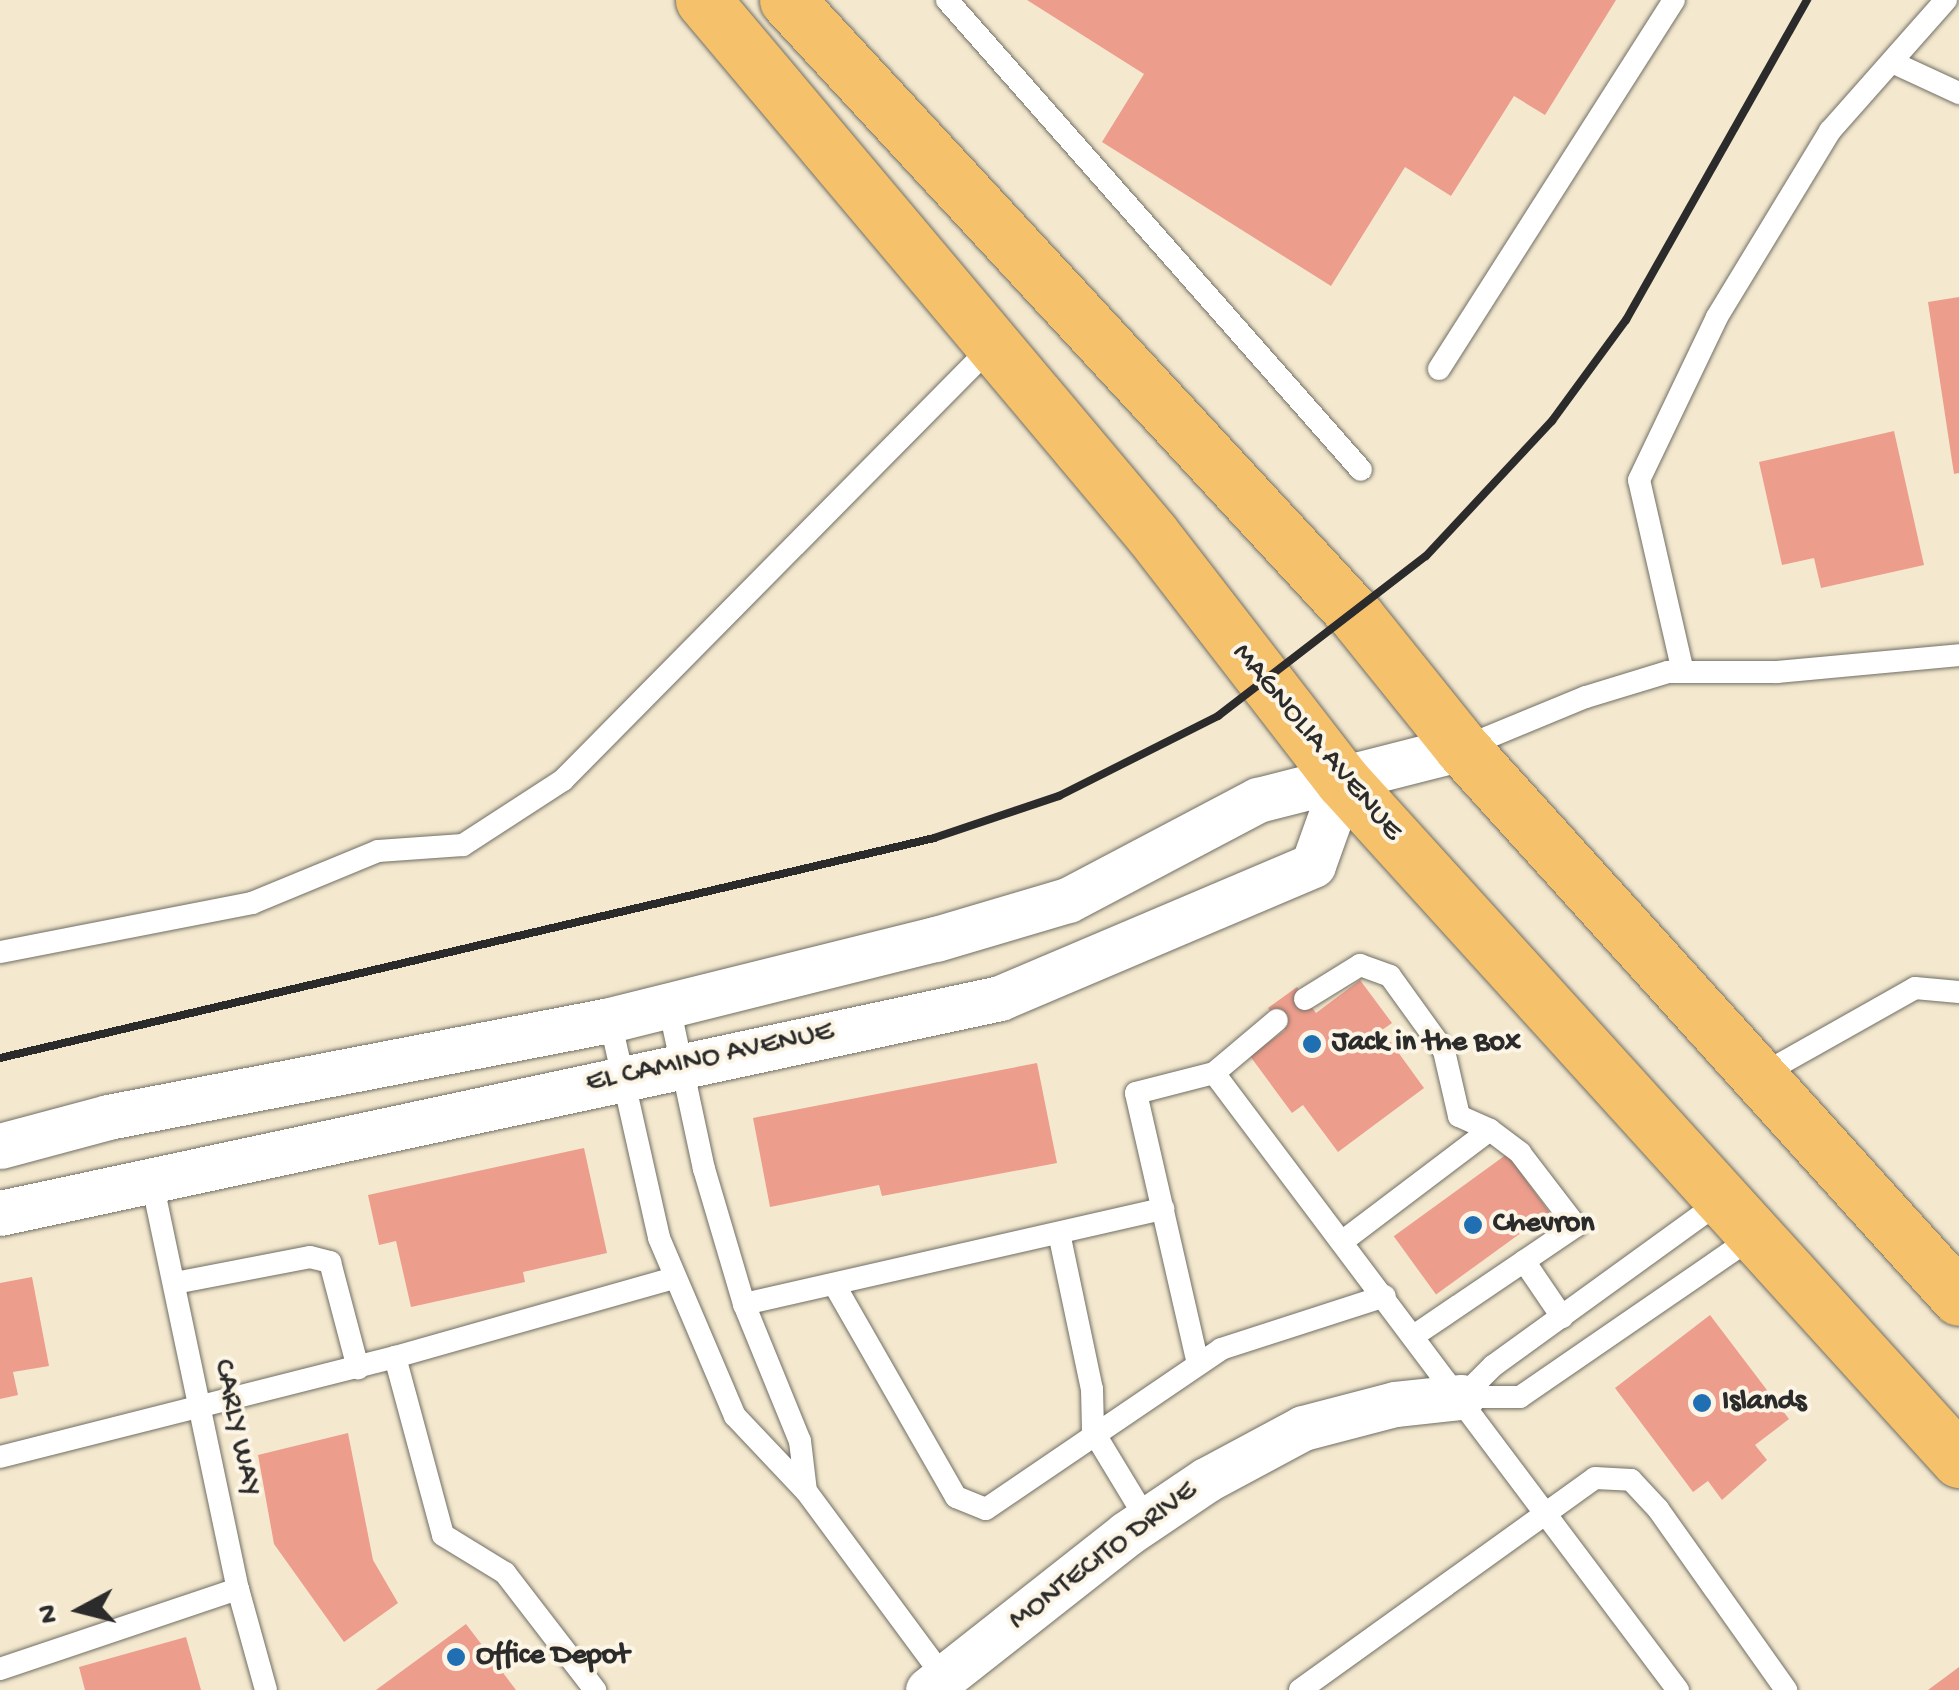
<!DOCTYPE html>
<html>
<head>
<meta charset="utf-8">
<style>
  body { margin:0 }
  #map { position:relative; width:1959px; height:1690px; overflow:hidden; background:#f4e9cf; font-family:"Gochi Hand",sans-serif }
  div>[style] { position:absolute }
  .building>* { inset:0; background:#ed9d8c; transform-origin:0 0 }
  .roads { filter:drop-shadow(0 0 2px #716e64) drop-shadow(0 0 2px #716e64) }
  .service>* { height:22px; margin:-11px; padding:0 11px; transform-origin:11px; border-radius:11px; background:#fff }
  .minor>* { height:45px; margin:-22.5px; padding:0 22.5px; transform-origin:22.5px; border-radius:22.5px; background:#fff }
  .primary>* { height:55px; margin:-27.5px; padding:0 27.5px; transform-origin:27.5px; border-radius:27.5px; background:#f5c16b }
  .rail>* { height:8px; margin:-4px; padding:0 4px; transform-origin:4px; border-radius:4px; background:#2b2b2b }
  .dots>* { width:28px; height:28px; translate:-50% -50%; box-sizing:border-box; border:5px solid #fcf5e5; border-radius:50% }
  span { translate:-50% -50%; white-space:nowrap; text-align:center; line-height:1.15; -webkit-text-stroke:8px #fcf5e5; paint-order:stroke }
  .street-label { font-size:30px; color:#2b2b2b }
  .poi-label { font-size:30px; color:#2b2b2b; font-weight:700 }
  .left { translate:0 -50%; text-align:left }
  .north { position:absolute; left:30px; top:1560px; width:100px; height:100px; -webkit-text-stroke:8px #fcf5e5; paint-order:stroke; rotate:263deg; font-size:28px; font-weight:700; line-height:40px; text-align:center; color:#2b2b2b }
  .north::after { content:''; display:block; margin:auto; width:35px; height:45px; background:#2b2b2b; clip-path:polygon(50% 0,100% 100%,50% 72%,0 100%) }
</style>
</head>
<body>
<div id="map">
  <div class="building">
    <div style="clip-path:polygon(1027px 0,1616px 0,1545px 115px,1514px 96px,1451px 196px,1405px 167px,1331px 286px,1102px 142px,1144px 74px)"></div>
    <div style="clip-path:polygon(1959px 297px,1959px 473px,1954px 474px,1928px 302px)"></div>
    <div style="clip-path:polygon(1894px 431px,1924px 565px,1821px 588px,1814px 558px,1782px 565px,1759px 462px)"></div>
    <div style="clip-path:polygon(1360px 980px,1392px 1023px,1382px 1030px,1424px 1088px,1338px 1152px,1303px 1105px,1292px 1113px,1250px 1056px,1285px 1030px,1268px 1008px,1297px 987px,1316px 1013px)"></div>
    <div style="clip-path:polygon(1037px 1063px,1057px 1163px,882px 1196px,879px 1185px,770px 1207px,753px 1118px)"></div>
    <div style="clip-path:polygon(584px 1148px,607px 1253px,523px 1272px,525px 1282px,411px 1307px,396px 1241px,379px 1245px,368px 1195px)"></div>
    <div style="left:1507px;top:1154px;width:72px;height:140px;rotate:54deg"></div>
    <div style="clip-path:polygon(32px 1277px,49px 1366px,13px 1372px,18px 1395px,0 1399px,0 1283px)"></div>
    <div style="clip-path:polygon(1710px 1315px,1789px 1419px,1755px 1445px,1767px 1460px,1722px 1500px,1708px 1481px,1693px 1492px,1615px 1388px)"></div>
    <div style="clip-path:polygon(348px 1433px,373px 1560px,398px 1603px,344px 1642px,274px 1544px,258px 1455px)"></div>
    <div style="clip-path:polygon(466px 1624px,516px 1690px,376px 1690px)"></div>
    <div style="clip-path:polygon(186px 1637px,201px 1690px,85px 1690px,79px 1667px)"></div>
    <div style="clip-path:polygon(1959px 1667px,1959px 1690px,1928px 1690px)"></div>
  </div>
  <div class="roads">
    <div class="service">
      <div style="left:947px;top:0;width:626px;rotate:48.62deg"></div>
      <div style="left:1894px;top:63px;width:72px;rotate:24.8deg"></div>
      <div style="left:1439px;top:369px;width:437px;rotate:-57.5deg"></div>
      <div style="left:1683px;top:672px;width:197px;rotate:-102.9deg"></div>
      <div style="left:1639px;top:480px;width:181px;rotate:-64.4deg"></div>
      <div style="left:1717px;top:317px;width:218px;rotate:-58.7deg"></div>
      <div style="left:1830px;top:131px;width:175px;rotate:-48.5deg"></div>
      <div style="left:1462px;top:748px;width:134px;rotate:-22.4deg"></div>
      <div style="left:1586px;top:697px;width:86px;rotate:-17deg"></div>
      <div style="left:1668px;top:672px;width:109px"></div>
      <div style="left:1777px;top:672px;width:183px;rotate:-5.3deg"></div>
      <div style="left:0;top:952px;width:257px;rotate:-11deg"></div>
      <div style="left:252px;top:903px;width:136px;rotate:-22.4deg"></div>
      <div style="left:378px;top:851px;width:85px;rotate:-4deg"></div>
      <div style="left:463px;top:845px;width:119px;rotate:-33deg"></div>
      <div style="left:563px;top:780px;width:612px;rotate:-45.33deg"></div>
      <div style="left:1305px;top:999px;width:65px;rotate:-31.7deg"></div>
      <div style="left:1360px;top:965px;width:32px;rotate:20deg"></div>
      <div style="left:1390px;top:976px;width:92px;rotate:54.2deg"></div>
      <div style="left:1444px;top:1051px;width:67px;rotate:77deg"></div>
      <div style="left:1459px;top:1116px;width:34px;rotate:24deg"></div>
      <div style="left:669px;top:1006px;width:167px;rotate:77.9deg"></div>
      <div style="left:704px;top:1169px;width:141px;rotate:73.5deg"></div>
      <div style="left:744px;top:1304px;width:148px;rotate:67.8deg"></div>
      <div style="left:800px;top:1441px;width:50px;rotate:83.2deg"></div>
      <div style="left:610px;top:1020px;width:223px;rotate:77.3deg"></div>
      <div style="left:659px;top:1238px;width:194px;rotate:66.9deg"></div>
      <div style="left:735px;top:1416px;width:103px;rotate:46.6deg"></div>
      <div style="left:806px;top:1491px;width:240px;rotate:53.5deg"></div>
      <div style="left:1214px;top:1073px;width:772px;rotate:53.06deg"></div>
      <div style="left:1759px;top:1076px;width:179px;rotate:-29.4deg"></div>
      <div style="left:1915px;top:988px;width:44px;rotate:5.2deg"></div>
      <div style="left:151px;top:1177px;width:421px;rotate:78.1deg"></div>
      <div style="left:238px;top:1589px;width:105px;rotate:74.5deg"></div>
      <div style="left:1059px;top:1233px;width:159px;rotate:78.1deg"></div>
      <div style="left:1092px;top:1389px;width:42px;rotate:88.6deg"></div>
      <div style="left:1093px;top:1431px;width:104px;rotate:58.8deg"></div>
      <div style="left:1343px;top:1241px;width:184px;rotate:-37.1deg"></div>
      <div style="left:1490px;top:1130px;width:38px;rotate:37deg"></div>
      <div style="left:1520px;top:1153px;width:92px;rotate:52.5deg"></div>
      <div style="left:1576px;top:1226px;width:194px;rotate:145.9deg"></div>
      <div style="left:1524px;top:1261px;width:68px;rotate:55.8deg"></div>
      <div style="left:175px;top:1283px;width:137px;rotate:-10.9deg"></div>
      <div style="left:310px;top:1257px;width:21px;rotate:14deg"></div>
      <div style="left:330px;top:1262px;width:110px;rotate:75.2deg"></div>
      <div style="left:834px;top:1284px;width:245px;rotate:60.2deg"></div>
      <div style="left:956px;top:1497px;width:32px;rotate:22deg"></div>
      <div style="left:986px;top:1509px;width:284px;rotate:-34.2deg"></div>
      <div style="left:1221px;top:1349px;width:172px;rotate:-17.9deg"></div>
      <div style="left:744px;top:1304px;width:430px;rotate:-12.8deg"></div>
      <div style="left:395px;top:1357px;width:290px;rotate:-15.8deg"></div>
      <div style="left:1198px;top:1364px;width:278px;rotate:-102.9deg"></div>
      <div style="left:1136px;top:1093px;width:81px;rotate:-14.4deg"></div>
      <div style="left:1214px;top:1073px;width:82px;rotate:-40.1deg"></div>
      <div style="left:1462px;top:1397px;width:58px"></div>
      <div style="left:1520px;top:1397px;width:288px;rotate:-34.5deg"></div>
      <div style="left:1462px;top:1397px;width:44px;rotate:-45deg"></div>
      <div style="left:1493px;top:1366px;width:285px;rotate:-35.9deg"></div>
      <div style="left:0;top:1457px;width:407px;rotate:-14.2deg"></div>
      <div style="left:395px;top:1357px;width:184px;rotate:74.9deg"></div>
      <div style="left:443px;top:1535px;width:73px;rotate:31.5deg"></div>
      <div style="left:505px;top:1573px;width:148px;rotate:52.4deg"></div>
      <div style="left:0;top:1669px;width:251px;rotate:-18.6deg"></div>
      <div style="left:1300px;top:1690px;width:363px;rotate:-35.7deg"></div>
      <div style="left:1595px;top:1478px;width:36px;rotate:3deg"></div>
      <div style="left:1631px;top:1480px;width:40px;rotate:47deg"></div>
      <div style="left:1658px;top:1509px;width:222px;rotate:54.7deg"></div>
    </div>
    <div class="minor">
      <div style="left:0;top:1146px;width:112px;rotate:-15deg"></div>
      <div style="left:108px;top:1117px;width:511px;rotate:-10.94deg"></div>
      <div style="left:610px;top:1020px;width:336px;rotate:-14deg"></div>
      <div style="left:936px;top:939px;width:138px;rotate:-16.5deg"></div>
      <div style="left:1068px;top:900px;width:215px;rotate:-27.8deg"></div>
      <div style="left:1258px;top:800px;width:211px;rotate:-14.3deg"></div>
      <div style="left:0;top:1213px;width:1023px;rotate:-12.13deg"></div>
      <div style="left:1000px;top:998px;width:340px;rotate:-23deg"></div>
      <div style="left:1313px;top:865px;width:89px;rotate:-70.3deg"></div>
      <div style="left:928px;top:1690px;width:252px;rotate:-38.2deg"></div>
      <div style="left:1126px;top:1534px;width:97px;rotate:-34deg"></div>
      <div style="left:1206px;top:1480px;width:110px;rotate:-28.2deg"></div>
      <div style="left:1303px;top:1428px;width:95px;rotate:-14.6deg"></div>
      <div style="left:1395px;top:1404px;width:67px;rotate:-6deg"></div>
    </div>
    <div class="primary">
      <div style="left:703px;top:0;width:698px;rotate:49.94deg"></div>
      <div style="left:1152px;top:534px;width:312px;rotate:52.3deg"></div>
      <div style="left:1343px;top:781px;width:917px;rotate:47.79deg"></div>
      <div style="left:787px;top:0;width:839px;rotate:47.27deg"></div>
      <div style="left:1356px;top:616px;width:169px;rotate:51.2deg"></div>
      <div style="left:1462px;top:748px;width:741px;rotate:47.9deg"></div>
    </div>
  </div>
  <div class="rail">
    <div style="left:0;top:1058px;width:960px;rotate:-13.25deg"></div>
    <div style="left:934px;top:838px;width:132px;rotate:-18.6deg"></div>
    <div style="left:1059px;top:796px;width:178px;rotate:-26.7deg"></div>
    <div style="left:1218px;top:716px;width:262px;rotate:-37.6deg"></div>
    <div style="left:1426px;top:556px;width:185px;rotate:-47deg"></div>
    <div style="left:1552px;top:421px;width:125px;rotate:-53.8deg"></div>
    <div style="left:1626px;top:320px;width:368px;rotate:-60.5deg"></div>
  </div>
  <div class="dots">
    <div style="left:1312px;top:1044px;background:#1f6fb2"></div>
    <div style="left:1473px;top:1225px;background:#1f6fb2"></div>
    <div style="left:1702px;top:1403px;background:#1f6fb2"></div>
    <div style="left:456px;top:1657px;background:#1f6fb2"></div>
  </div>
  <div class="street-label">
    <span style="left:1316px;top:743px;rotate:50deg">MAGNOLIA AVENUE</span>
    <span style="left:710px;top:1059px;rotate:-12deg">EL CAMINO AVENUE</span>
    <span style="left:235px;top:1428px;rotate:78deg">CARLY WAY</span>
    <span style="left:1104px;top:1557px;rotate:-37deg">MONTECITO DRIVE</span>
  </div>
  <div class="poi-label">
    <span class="left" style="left:1332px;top:1044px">Jack in the Box</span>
    <span class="left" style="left:1493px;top:1225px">Chevron</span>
    <span class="left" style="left:1722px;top:1403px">Islands</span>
    <span class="left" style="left:476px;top:1657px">Office Depot</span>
  </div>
  <div class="north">N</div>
</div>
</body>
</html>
